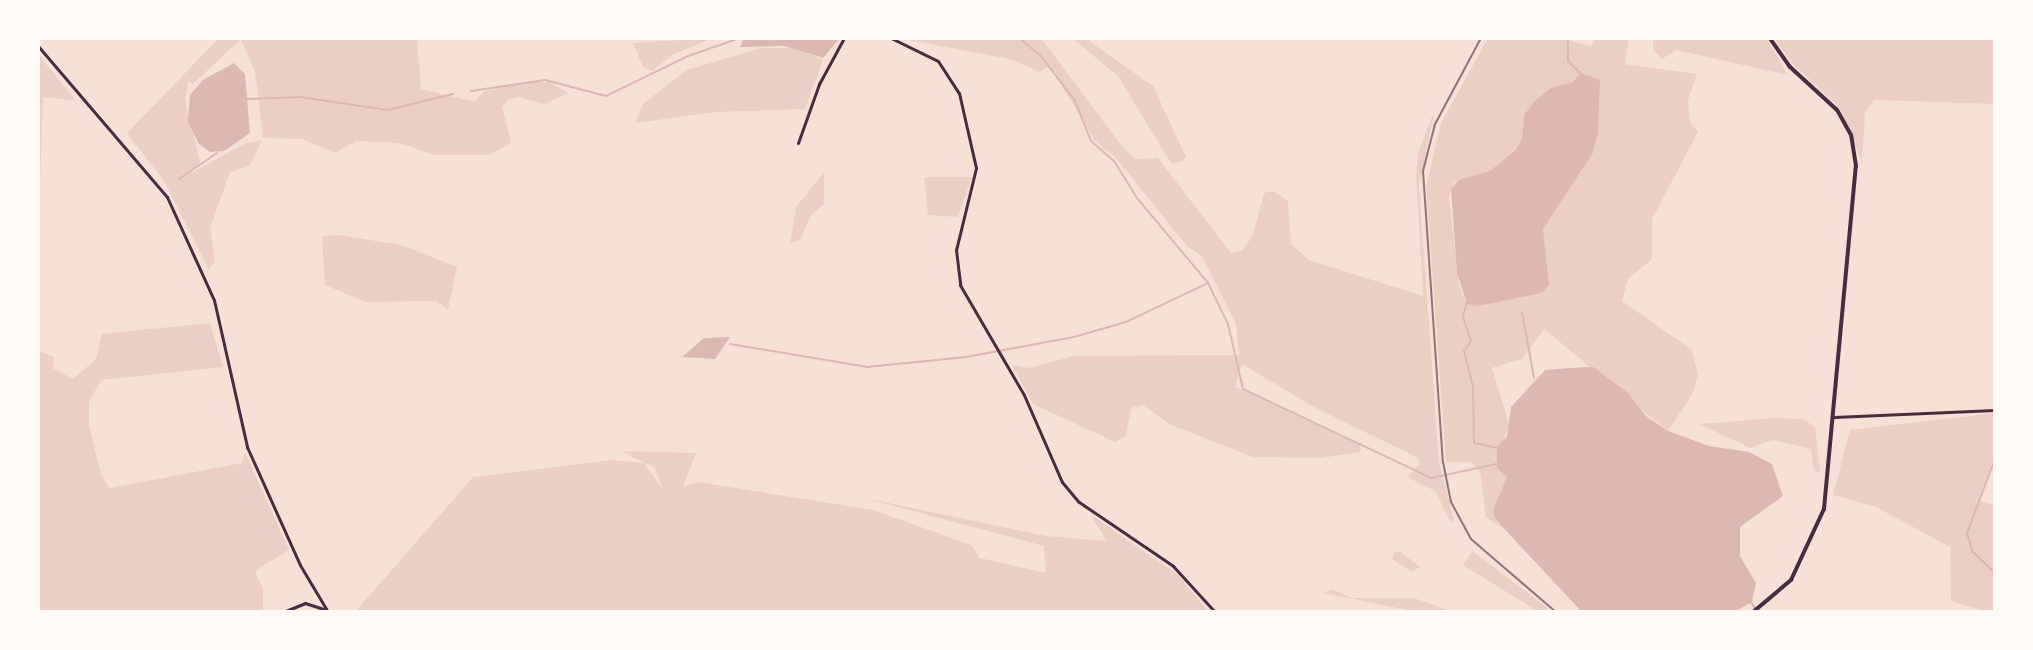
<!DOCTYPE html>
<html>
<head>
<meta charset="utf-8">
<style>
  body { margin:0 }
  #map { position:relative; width:2033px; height:650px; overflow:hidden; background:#f7e1d7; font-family:Lato,sans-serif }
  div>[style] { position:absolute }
  .green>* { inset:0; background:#ebcfc5 }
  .water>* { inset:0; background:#dcb8b0 }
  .stream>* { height:2px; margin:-1px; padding:0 1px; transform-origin:1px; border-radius:1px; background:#dcb8b0 }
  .minor>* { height:3px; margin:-1.5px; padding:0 1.5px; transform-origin:1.5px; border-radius:1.5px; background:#4a2c40 }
  .tertiary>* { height:3px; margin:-1.5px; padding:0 1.5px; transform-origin:1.5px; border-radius:1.5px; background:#4a2c40 }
  .secondary>* { height:4px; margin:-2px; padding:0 2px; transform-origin:2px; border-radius:2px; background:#4a2c40 }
  .rail>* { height:2px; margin:-1px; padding:0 1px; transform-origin:1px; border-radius:1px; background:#8f747c }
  span { translate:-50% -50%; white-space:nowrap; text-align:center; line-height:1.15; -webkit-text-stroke:6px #fffaf5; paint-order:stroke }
  .frame { position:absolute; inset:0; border:40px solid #fffaf5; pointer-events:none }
</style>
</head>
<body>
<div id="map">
  <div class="green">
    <div style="clip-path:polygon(219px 38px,417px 38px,421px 89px,475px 102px,484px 91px,529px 82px,549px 82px,568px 93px,545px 104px,518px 97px,508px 100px,502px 106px,511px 143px,488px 155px,434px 155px,400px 143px,356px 141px,335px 153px,302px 139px,263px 138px,255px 72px,241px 39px,193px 84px,188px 82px,185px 100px,200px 163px,182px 178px,246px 143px,262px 140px,250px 166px,230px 172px,210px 228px,215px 261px,209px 270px,164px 181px,127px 133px)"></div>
    <div style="clip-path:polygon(713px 38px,674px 54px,652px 71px,643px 67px,633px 43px)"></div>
    <div style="clip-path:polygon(899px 38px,1041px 38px,1124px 149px,1136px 159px,1158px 158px,1231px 253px,1242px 251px,1253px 235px,1264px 193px,1273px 191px,1288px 201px,1291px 244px,1309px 260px,1423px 296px,1416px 176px,1418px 153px,1435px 109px,1419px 186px,1439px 463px,1454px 519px,1451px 523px,1435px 491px,1407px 477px,1420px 464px,1418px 458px,1314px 407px,1242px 364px,1235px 387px,1361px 444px,1360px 452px,1321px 458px,1253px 457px,1171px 425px,1143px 405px,1131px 408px,1126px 436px,1115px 442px,1033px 404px,1012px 365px,1030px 368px,1073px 356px,1239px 355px,1236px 324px,1202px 256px,1187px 246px,1114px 156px,1095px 141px,1050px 66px,1039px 72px,1014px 60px)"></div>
    <div style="clip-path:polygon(1072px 38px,1085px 38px,1153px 86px,1186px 157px,1183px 161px,1173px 164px,1167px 157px,1118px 76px)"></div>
    <div style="clip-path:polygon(evenodd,1488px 38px,1559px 38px,1591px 46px,1596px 38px,1629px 38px,1625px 64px,1697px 74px,1688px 100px,1690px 123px,1698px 132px,1652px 219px,1652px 259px,1628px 279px,1622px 301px,1692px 350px,1698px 374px,1692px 395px,1668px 431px,1544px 329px,1522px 359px,1492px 368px,1509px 424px,1497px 461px,1507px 477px,1495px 519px,1501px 528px,1486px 517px,1480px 472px,1472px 462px,1446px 462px,1426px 186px,1441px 123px,1488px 38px,1573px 82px,1599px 120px,1598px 132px,1593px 153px,1543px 229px,1542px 293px,1466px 304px,1459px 285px,1449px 196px,1454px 183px,1490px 171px,1515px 149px,1522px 139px,1524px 115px,1534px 103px,1549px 88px,1573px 82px)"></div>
    <div style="clip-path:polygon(1653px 38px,1766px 38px,1788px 75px,1676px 50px,1662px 59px,1653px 49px)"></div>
    <div style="clip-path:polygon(1774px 38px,1995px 38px,1995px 104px,1874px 100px,1865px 112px,1862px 163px,1840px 108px,1793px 64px)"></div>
    <div style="clip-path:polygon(761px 48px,795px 48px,823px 60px,805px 109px,716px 112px,635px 123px,643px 104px,687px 70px)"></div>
    <div style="clip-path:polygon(38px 54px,76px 101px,43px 97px,38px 243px)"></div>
    <div style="clip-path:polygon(824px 172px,824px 204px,811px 215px,800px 240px,790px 243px,796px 207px)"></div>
    <div style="clip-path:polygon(924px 177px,972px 177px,958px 217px,928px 215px)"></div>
    <div style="clip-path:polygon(339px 235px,401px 245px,457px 267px,448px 310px,436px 301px,366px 302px,325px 285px,322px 236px)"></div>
    <div style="clip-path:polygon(210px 323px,223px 367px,101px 380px,89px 402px,89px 425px,101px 475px,110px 488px,242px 463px,245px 452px,289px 550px,255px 571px,263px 588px,263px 612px,38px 612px,38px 351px,54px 357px,53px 368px,73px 379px,96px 359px,102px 334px)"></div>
    <div style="clip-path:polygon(1995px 413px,1995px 460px,1979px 501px,1995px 505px,1995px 612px,1987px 612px,1951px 601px,1950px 547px,1876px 507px,1833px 495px,1850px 430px)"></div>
    <div style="clip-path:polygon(1773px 418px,1803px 419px,1815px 427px,1820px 472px,1814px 471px,1811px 449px,1773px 440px,1750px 448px,1700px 424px)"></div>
    <div style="clip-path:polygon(621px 451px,696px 453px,683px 487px,699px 482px,873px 510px,971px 545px,980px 558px,1046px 573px,1044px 546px,860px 497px,1046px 536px,1107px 541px,1090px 514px,1178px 575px,1209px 612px,355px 612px,473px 477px,611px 460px,644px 463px,663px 490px,655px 468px)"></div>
    <div style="clip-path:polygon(1472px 551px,1540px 602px,1552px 612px,1539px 612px,1463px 565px)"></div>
    <div style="clip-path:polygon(1394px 552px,1400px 552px,1420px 567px,1412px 572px,1392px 559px)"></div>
    <div style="clip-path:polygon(1332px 589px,1351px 598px,1414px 598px,1453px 612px,1412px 611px,1323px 593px)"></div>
  </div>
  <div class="water">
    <div style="clip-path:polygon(744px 38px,840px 38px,823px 58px,785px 46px,740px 47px)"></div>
    <div style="clip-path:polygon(234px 63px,245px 74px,250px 133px,224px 151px,210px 152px,199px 144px,188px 122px,190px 95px,203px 80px)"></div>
    <div style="clip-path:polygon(1581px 73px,1600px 80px,1598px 132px,1593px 153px,1543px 229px,1549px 285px,1542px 293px,1477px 306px,1467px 304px,1457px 273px,1451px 189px,1459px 180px,1490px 171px,1515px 150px,1522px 139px,1524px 115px,1533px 103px,1550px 88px,1573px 82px)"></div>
    <div style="clip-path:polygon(730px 337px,715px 359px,682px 357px,704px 338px)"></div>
    <div style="clip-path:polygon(1584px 367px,1593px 367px,1627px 392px,1646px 416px,1668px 431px,1709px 446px,1749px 452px,1772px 464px,1783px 496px,1740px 527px,1740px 556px,1756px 583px,1752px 602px,1734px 612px,1582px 612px,1495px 519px,1493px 510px,1507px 477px,1497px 468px,1497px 447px,1507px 436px,1511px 407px,1545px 370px)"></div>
  </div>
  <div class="stream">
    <div style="left:1019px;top:38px;width:27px;rotate:39deg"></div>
    <div style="left:1040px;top:55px;width:58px;rotate:52.7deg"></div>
    <div style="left:1075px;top:101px;width:43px;rotate:68.2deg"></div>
    <div style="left:1091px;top:141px;width:30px;rotate:41deg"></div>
    <div style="left:1114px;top:161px;width:44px;rotate:58.1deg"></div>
    <div style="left:1137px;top:198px;width:111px;rotate:50.1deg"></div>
    <div style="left:1208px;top:283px;width:46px;rotate:64deg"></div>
    <div style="left:1228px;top:324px;width:67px;rotate:77deg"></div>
    <div style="left:1243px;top:389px;width:208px;rotate:25.3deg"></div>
    <div style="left:1431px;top:478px;width:67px;rotate:-12deg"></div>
    <div style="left:1568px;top:38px;width:23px;rotate:90deg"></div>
    <div style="left:1568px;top:61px;width:18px;rotate:45deg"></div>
    <div style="left:471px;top:91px;width:75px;rotate:-8.5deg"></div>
    <div style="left:545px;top:80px;width:63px;rotate:14.7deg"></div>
    <div style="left:606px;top:96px;width:91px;rotate:-26deg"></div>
    <div style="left:688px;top:56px;width:55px;rotate:-19.1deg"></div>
    <div style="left:247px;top:99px;width:53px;rotate:-2.2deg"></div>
    <div style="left:300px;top:97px;width:89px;rotate:8.4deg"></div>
    <div style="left:388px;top:110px;width:67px;rotate:-13.8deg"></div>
    <div style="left:179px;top:179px;width:46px;rotate:-34.4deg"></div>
    <div style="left:1467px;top:301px;width:16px;rotate:104deg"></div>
    <div style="left:1463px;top:317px;width:25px;rotate:72deg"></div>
    <div style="left:1471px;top:341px;width:12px;rotate:125deg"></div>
    <div style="left:1464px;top:351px;width:38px;rotate:76deg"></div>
    <div style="left:1473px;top:388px;width:55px;rotate:89deg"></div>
    <div style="left:1474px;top:443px;width:24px;rotate:12deg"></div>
    <div style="left:1522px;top:312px;width:67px;rotate:79.7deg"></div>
    <div style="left:730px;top:344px;width:139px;rotate:9.5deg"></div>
    <div style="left:867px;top:367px;width:100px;rotate:-5.8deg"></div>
    <div style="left:966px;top:357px;width:110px;rotate:-10.5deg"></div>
    <div style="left:1074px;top:337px;width:54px;rotate:-16.1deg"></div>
    <div style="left:1126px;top:322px;width:91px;rotate:-25.4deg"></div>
    <div style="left:1995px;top:459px;width:79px;rotate:110.7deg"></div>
    <div style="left:1967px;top:533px;width:19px;rotate:74deg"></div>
    <div style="left:1972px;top:551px;width:32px;rotate:44deg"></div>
    <div style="left:1750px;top:600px;width:14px;rotate:60deg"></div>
  </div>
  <div class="minor">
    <div style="left:798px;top:143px;width:63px;rotate:-70.4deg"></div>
    <div style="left:819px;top:84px;width:52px;rotate:-61.5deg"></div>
    <div style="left:283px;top:612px;width:24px;rotate:-22deg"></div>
    <div style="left:305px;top:603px;width:22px;rotate:18deg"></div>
  </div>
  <div class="tertiary">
    <div style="left:891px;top:38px;width:52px;rotate:26.1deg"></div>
    <div style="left:938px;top:61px;width:38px;rotate:57deg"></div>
    <div style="left:959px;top:93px;width:77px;rotate:77.2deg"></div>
    <div style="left:976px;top:168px;width:84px;rotate:103.7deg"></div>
    <div style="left:956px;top:250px;width:35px;rotate:83deg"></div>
    <div style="left:960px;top:285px;width:127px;rotate:59.8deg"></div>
    <div style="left:1024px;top:395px;width:95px;rotate:66.4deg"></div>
    <div style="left:1062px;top:482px;width:26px;rotate:50deg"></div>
    <div style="left:1079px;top:502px;width:114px;rotate:34.2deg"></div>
    <div style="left:1173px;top:566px;width:62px;rotate:47.6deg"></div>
    <div style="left:38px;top:46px;width:199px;rotate:49.5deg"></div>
    <div style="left:167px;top:197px;width:113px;rotate:65.5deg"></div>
    <div style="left:214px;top:300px;width:151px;rotate:77.3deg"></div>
    <div style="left:247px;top:447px;width:129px;rotate:65.8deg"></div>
    <div style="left:300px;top:565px;width:55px;rotate:59.2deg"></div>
    <div style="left:1834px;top:417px;width:161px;rotate:-2.5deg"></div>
  </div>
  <div class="secondary">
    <div style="left:1753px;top:612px;width:50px;rotate:-40.1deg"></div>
    <div style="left:1791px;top:580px;width:78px;rotate:-65.1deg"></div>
    <div style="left:1824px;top:509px;width:344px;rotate:-84.7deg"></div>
    <div style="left:1856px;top:166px;width:31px;rotate:-99deg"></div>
    <div style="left:1851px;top:135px;width:29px;rotate:-119deg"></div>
    <div style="left:1837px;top:110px;width:64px;rotate:-137.5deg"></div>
    <div style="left:1790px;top:67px;width:35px;rotate:-125deg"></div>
  </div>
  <div class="rail">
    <div style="left:1481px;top:38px;width:98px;rotate:118.1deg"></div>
    <div style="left:1435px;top:124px;width:49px;rotate:104.3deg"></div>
    <div style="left:1423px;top:171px;width:292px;rotate:86.1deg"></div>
    <div style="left:1443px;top:462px;width:41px;rotate:78.7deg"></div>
    <div style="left:1451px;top:502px;width:42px;rotate:61.6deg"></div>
    <div style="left:1471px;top:539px;width:112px;rotate:40.7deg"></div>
  </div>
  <div class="frame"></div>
</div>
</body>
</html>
